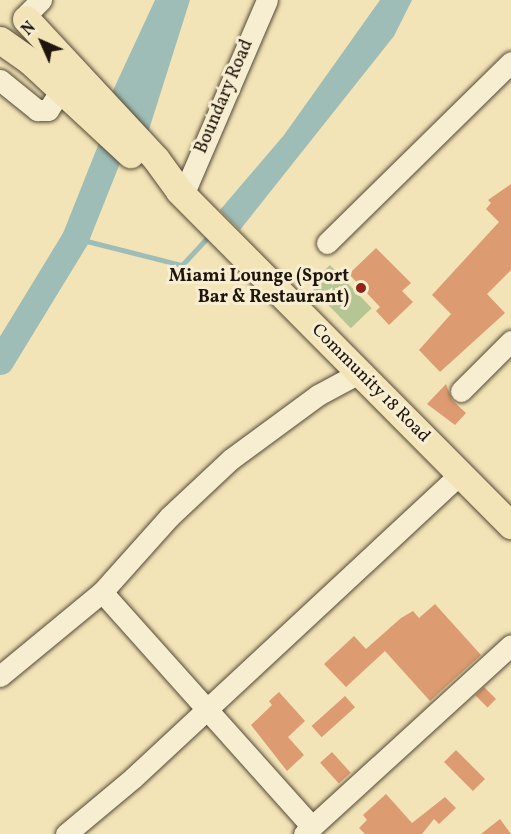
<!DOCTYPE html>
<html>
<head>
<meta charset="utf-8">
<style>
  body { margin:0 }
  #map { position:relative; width:511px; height:834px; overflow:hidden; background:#f3e4b7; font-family:Vollkorn,serif }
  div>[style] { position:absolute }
  .green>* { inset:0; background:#b5c593; transform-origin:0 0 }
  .water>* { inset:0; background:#9dbdb6 }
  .stream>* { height:4.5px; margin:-2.25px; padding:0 2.25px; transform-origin:2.25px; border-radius:2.25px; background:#9dbdb6 }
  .river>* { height:27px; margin:-13.5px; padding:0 13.5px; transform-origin:13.5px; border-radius:13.5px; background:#9dbdb6 }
  .building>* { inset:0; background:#dc9b70; transform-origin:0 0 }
  .roads { filter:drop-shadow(0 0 2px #544937) drop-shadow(0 0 2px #544937) }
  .minor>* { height:21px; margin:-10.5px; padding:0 10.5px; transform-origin:10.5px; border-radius:10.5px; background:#f7edd0 }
  .major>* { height:27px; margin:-13.5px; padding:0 13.5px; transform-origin:13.5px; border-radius:13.5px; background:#f3e4b7 }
  .dots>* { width:16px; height:16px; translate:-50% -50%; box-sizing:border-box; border:3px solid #f7edd0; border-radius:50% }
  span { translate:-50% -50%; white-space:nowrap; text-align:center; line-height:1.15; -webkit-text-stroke:6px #f7edd0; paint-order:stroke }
  .street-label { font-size:18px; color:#1f150c }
  .poi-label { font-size:18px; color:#1f150c; font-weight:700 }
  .right { translate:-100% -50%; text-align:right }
  .north { position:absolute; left:12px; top:12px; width:60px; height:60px; -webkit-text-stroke:4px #f7edd0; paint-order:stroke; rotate:315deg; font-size:16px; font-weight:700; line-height:24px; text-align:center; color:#1f150c }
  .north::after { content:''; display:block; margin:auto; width:21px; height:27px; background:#1f150c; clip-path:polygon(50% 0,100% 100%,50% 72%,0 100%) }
</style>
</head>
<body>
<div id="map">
  <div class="green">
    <div style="left:330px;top:265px;width:60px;height:29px;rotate:46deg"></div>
  </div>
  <div class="water">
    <div style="clip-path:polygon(155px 0,190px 0,147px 136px,110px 97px)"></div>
    <div style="clip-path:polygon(380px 0,412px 0,394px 36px,240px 230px,220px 210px,284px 135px)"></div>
  </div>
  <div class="stream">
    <div style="left:75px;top:238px;width:110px;rotate:14.2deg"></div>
    <div style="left:182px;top:265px;width:40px;rotate:-47deg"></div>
  </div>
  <div class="river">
    <div style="left:0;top:361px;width:144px;rotate:-58.6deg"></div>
    <div style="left:75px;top:238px;width:127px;rotate:-68.3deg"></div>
  </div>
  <div class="building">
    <div style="clip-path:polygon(511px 184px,511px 270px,487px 294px,505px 313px,440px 372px,419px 350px,451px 314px,432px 295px,499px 222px,486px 209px,491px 203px,488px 200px)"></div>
    <div style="clip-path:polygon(376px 248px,411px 283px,402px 291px,413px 302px,389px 325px,376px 311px,380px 307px,349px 274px)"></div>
    <div style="clip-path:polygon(446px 384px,452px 400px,466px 413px,455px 425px,427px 404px)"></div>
    <div style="clip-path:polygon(435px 604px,481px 655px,430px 701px,385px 651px,346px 687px,324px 664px,354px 636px,366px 649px,401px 618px,413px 611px,419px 618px)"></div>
    <div style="left:484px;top:687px;width:17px;height:12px;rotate:45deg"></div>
    <div style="clip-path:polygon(279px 692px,305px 721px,288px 737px,304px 755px,287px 771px,251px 725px,272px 705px,269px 701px)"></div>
    <div style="left:345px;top:696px;width:15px;height:45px;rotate:48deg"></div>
    <div style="left:456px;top:750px;width:41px;height:17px;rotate:45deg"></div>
    <div style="left:332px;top:752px;width:28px;height:16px;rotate:48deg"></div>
    <div style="clip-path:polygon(386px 794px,412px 823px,445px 797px,456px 808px,439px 824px,434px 819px,422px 834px,365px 834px,359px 828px,367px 820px,363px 815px)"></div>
    <div style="clip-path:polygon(500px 819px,511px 834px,481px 834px)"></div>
  </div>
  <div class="roads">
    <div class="minor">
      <div style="left:27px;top:14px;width:20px;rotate:-45deg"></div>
      <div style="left:0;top:80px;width:48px;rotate:39deg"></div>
      <div style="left:37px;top:110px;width:11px"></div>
      <div style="left:48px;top:110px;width:24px;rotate:-57deg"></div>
      <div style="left:183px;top:195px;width:212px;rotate:-66.7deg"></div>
      <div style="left:327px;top:243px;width:258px;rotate:-44.5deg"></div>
      <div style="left:461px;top:391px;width:71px;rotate:-45deg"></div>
      <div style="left:102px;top:592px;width:315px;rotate:48.2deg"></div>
      <div style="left:0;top:676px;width:132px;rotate:-39.5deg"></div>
      <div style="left:102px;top:592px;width:101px;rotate:-48.2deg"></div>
      <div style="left:169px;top:517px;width:85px;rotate:-43.1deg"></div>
      <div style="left:231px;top:459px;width:108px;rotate:-36.3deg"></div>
      <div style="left:318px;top:395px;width:47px;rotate:-28.2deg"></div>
      <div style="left:66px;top:834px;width:87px;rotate:-39.9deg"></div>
      <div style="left:133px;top:778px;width:446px;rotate:-42.9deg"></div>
      <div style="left:304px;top:834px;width:280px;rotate:-42.4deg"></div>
    </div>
    <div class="major">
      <div style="left:26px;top:19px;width:191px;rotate:47.1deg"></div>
      <div style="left:156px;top:159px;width:39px;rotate:54deg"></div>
      <div style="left:179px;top:191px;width:471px;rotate:45.2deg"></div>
      <div style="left:0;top:40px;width:37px;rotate:35deg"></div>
      <div style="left:30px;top:61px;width:137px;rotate:42.9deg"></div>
    </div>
  </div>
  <div class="dots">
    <div style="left:361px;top:288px;background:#8f2418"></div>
  </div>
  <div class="street-label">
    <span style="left:225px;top:97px;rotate:-67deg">Boundary Road</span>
    <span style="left:370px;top:384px;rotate:45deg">Community 18 Road</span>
  </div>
  <div class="poi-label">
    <span class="right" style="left:349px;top:288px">Miami Lounge (Sport<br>Bar &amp; Restaurant)</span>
  </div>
  <div class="north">N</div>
</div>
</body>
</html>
